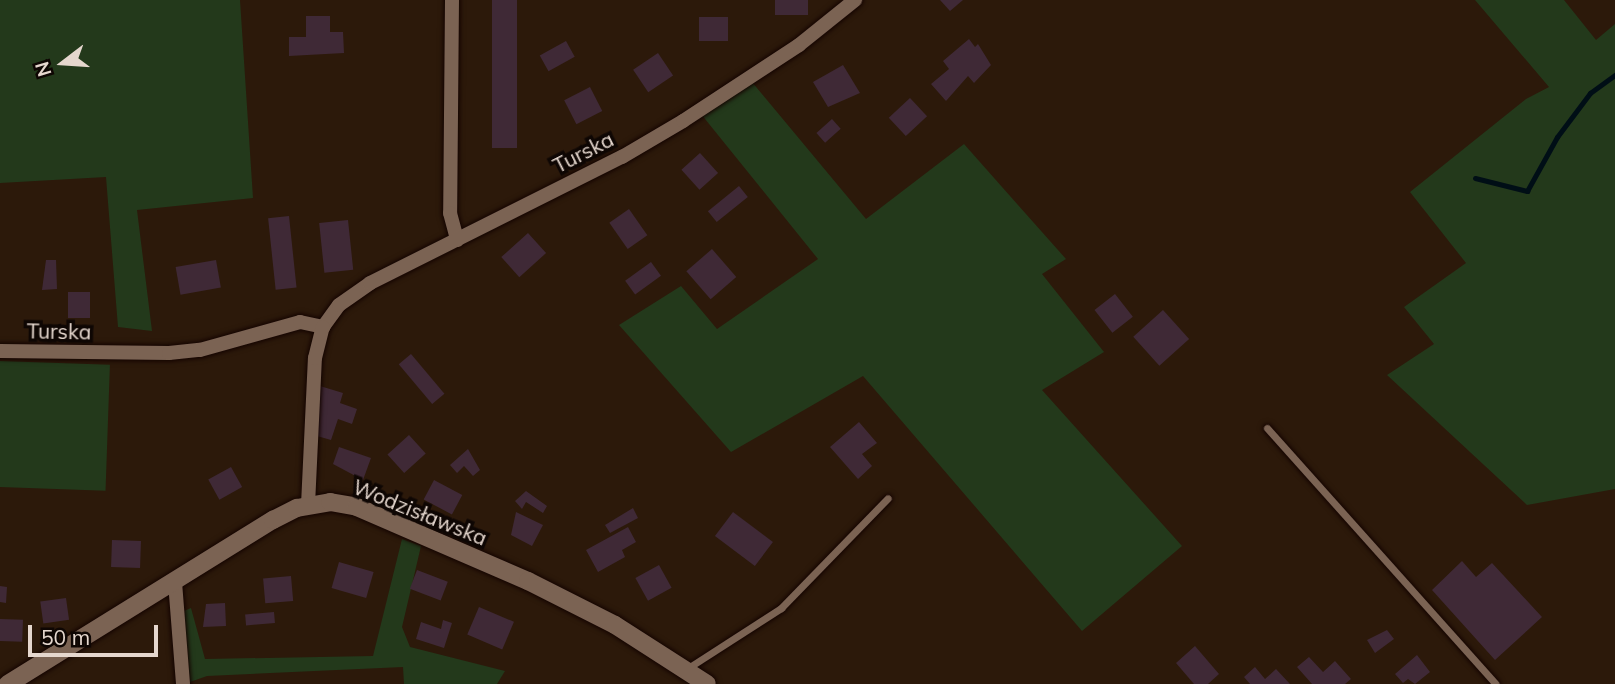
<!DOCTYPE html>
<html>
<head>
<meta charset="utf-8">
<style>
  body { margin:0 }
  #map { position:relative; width:1615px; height:684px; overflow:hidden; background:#2c190a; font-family:Mulish,sans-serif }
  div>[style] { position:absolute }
  .green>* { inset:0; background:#23391b; transform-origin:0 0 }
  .stream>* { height:5px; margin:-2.5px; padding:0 2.5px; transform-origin:2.5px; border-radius:2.5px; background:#000e16 }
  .building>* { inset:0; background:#3f2936; transform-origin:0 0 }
  .roads { filter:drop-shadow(0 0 2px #140400) drop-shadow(0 0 2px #140400) }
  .service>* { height:7px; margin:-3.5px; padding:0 3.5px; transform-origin:3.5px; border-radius:3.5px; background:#7b6353 }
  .minor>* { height:14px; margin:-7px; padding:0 7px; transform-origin:7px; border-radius:7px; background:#7b6353 }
  .tertiary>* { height:18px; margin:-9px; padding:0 9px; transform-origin:9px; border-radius:9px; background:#7b6353 }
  span { translate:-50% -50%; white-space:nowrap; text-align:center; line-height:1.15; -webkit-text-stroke:7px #0e0603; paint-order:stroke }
  .street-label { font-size:21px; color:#e5d7ce }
  .north { position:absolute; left:28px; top:28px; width:70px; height:70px; -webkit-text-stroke:5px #0e0603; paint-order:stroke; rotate:253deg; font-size:19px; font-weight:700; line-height:28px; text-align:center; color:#e5d7ce }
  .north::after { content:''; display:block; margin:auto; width:24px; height:32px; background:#e5d7ce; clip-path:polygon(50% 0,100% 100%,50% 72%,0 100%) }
  .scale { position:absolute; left:28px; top:625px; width:130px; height:32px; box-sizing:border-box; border:4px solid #e5d7ce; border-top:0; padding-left:9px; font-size:21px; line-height:24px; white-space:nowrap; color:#e5d7ce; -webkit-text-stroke:5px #0e0603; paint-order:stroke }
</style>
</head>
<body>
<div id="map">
  <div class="green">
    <div style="clip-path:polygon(0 0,240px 0,253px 198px,137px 210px,152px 331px,118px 327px,106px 177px,0 183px)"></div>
    <div style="clip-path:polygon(1475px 0,1564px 0,1596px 40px,1615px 24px,1615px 489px,1527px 505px,1387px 375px,1434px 344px,1404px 307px,1466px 263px,1410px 192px,1526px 99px,1549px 87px)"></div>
    <div style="clip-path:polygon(752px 82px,866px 219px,964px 144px,1066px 259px,1042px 274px,1104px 352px,1042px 390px,1182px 546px,1082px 631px,863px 376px,731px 452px,619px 325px,681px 286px,717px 329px,818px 259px,701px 114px)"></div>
    <div style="left:0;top:361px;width:110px;height:126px;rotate:2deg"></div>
    <div style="clip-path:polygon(402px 539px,421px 546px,402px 627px,410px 647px,505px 671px,497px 684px,404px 684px,403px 667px,207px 676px,190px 682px,184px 611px,191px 608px,205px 659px,373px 656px)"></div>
  </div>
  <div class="stream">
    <div style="left:1475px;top:178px;width:54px;rotate:14deg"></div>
    <div style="left:1527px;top:191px;width:62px;rotate:-60.9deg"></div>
    <div style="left:1557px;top:137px;width:55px;rotate:-53.1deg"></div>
    <div style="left:1590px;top:93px;width:31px;rotate:-36deg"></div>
  </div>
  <div class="building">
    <div style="left:492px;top:0;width:25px;height:148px"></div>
    <div style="left:775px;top:0;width:33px;height:15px"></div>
    <div style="clip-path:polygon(940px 0,963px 0,950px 11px)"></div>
    <div style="clip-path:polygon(306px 16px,330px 16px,330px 32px,343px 32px,344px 53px,289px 56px,289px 37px,306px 37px)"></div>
    <div style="left:699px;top:17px;width:29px;height:24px"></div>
    <div style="clip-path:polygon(969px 39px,975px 47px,978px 44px,991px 65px,974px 83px,968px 76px,946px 101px,931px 84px,949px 69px,943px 61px)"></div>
    <div style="left:566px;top:41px;width:18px;height:30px;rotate:61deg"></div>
    <div style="left:658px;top:53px;width:27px;height:30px;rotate:56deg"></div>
    <div style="clip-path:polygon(843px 65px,860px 93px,828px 107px,813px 82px)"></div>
    <div style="left:590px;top:87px;width:27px;height:29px;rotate:63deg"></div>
    <div style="left:910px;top:98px;width:25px;height:29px;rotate:47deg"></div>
    <div style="left:832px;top:119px;width:13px;height:21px;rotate:48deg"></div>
    <div style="left:700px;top:153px;width:27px;height:25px;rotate:48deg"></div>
    <div style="left:739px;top:186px;width:14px;height:40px;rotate:51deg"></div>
    <div style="left:629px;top:209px;width:32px;height:24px;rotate:55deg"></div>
    <div style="left:289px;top:216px;width:72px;height:21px;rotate:84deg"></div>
    <div style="left:348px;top:220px;width:50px;height:29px;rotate:84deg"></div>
    <div style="left:528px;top:233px;width:27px;height:36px;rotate:48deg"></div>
    <div style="left:712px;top:249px;width:37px;height:34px;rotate:49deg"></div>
    <div style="clip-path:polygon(46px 260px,56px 260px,57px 289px,42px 290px)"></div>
    <div style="left:216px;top:260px;width:28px;height:41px;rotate:80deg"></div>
    <div style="left:651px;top:262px;width:17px;height:32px;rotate:54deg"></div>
    <div style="left:68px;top:292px;width:22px;height:26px"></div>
    <div style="left:1115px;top:294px;width:29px;height:26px;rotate:52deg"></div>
    <div style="left:1163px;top:310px;width:39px;height:40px;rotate:48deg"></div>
    <div style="left:411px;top:354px;width:52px;height:16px;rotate:50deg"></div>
    <div style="clip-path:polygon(320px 386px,343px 393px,340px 403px,357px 409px,352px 424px,338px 419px,331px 440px,317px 436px)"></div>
    <div style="clip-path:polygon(859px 422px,877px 443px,862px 454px,872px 466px,858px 479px,830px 447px)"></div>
    <div style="left:409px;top:435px;width:25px;height:29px;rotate:48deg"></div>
    <div style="clip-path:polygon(339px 447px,371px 458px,363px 480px,333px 464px)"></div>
    <div style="clip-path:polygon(468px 449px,480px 470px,473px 476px,464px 466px,457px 473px,450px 465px)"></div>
    <div style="left:231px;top:467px;width:23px;height:26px;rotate:61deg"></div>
    <div style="left:434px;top:480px;width:32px;height:22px;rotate:28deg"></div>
    <div style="clip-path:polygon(526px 491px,547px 506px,543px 513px,526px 502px,522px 509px,515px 501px)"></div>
    <div style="clip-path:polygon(633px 508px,638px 518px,610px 533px,605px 525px)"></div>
    <div style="clip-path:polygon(516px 512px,543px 525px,532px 546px,511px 535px)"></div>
    <div style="left:733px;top:512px;width:50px;height:30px;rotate:37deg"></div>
    <div style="clip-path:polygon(628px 527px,636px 542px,622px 550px,625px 557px,598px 572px,586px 550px)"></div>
    <div style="left:112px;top:540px;width:29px;height:27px;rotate:2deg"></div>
    <div style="clip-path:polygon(1462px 561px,1476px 577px,1492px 563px,1542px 617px,1495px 660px,1432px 590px)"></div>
    <div style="left:339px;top:562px;width:36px;height:27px;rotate:16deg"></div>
    <div style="left:659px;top:565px;width:26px;height:27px;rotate:61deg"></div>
    <div style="left:417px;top:570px;width:33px;height:20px;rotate:21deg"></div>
    <div style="left:291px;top:576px;width:25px;height:28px;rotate:85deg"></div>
    <div style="clip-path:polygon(0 586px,7px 587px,6px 603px,0 602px)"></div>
    <div style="left:66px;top:598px;width:22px;height:26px;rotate:82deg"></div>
    <div style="clip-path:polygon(225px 603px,226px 626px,203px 627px,206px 604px)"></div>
    <div style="left:479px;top:607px;width:38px;height:30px;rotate:23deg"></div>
    <div style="left:274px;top:612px;width:11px;height:29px;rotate:85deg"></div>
    <div style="left:0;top:619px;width:23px;height:22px;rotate:2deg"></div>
    <div style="clip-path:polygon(443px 620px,452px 623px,444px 648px,416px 639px,421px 622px,441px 629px)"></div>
    <div style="clip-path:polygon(1387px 630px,1394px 639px,1375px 653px,1367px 640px)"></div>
    <div style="clip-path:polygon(1195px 646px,1219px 674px,1208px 684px,1194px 684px,1176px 663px)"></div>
    <div style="clip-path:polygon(1417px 655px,1430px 672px,1415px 684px,1408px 679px,1403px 683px,1395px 674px)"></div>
    <div style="clip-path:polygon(1309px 657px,1323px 672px,1335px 661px,1351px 679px,1345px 684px,1312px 684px,1297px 667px)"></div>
    <div style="clip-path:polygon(1255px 667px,1265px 679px,1276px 669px,1290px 684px,1250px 684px,1244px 677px)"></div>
  </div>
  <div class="roads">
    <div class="service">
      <div style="left:1267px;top:428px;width:343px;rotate:48.2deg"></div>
      <div style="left:688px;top:668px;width:111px;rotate:-32.8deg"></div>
      <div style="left:781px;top:608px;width:153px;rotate:-45.8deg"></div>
    </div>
    <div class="minor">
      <div style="left:452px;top:0;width:213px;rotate:90.5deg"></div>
      <div style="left:450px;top:213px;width:28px;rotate:75deg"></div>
      <div style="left:0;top:351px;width:169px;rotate:0.7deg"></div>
      <div style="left:169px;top:353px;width:31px;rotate:-6deg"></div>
      <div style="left:200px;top:350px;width:104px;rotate:-15.6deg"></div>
      <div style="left:300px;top:322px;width:24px;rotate:12deg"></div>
      <div style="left:323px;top:327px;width:27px;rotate:-54deg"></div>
      <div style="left:339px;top:305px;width:38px;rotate:-35deg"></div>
      <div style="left:370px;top:283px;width:282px;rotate:-26.6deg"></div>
      <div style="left:622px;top:157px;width:71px;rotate:-30.5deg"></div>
      <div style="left:683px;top:121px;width:139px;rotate:-33.2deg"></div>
      <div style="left:799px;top:45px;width:72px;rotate:-38.8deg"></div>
      <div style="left:308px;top:505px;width:147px;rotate:-87.3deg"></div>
      <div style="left:315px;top:358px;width:32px;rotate:-76deg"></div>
      <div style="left:175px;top:582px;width:102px;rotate:85.5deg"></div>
    </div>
    <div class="tertiary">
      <div style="left:8px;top:684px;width:312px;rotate:-31.8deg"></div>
      <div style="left:273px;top:520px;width:27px;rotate:-27deg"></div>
      <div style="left:297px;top:508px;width:34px;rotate:-10deg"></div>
      <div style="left:330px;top:502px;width:27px;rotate:10deg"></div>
      <div style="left:357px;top:507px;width:186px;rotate:23.4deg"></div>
      <div style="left:528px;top:581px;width:97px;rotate:26.8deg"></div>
      <div style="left:615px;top:625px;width:109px;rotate:32.7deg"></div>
    </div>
  </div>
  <div class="street-label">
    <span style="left:583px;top:152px;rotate:-27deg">Turska</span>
    <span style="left:59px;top:331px;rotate:1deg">Turska</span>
    <span style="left:420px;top:512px;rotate:22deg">Wodzisławska</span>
  </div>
  <div class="north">N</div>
  <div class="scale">50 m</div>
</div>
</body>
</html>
